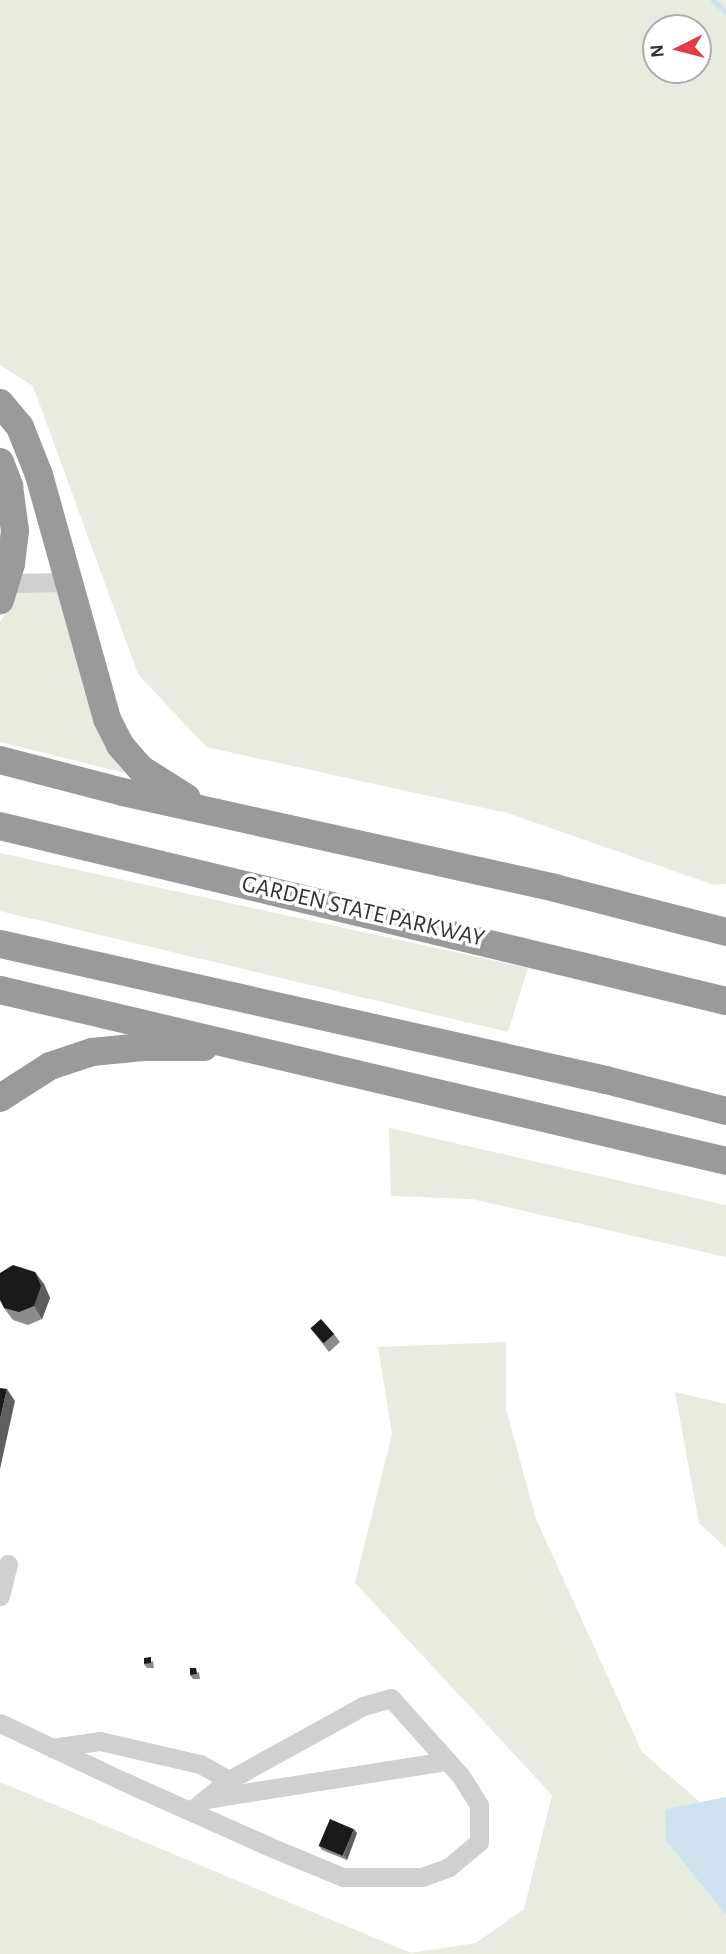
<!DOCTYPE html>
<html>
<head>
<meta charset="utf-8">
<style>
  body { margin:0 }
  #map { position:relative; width:726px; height:1954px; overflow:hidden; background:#fff; font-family:"Alegreya Sans",sans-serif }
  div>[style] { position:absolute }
  .green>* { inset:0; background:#e6ecdf }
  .water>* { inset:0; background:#cfe2ee }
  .stream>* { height:4.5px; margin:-2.25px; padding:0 2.25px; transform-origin:2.25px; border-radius:2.25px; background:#cfe2ee }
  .minor>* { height:19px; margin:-9.5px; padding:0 9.5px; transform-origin:9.5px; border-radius:9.5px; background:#d0d0d0 }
  .highway>* { height:28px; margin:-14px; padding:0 14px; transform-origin:14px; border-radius:14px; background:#9a9a9a }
  .wall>* { inset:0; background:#8c8c8c }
  .shaded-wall>* { inset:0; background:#5f5f5f }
  .building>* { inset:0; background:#1a1a1a; transform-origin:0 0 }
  span { translate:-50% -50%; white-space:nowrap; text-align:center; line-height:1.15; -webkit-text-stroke:7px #fff; paint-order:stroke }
  .street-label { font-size:24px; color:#333 }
  .north { position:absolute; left:642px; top:14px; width:70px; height:70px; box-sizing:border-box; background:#fff; border:2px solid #adadad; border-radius:50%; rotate:264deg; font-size:19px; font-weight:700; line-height:28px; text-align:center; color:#333 }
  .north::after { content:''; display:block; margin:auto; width:24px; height:32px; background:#e63946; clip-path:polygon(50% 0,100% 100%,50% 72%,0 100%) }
</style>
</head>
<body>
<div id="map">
  <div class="green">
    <div style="clip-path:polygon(evenodd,0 0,726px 0,726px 884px,714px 885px,507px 813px,206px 747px,138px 674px,33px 386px,0 365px,0 0,656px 28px,698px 28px,698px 70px,656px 70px,656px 28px)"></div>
    <div style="clip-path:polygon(19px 590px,57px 592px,125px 773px,0 742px,0 622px)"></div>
    <div style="clip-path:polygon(0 853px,528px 968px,508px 1032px,0 911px)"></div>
    <div style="clip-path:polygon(389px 1128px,726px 1205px,726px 1257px,472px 1199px,391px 1196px)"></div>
    <div style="clip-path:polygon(506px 1342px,506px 1409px,536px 1519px,642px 1752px,700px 1802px,665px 1809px,666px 1841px,726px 1915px,726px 1954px,0 1954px,0 1782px,411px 1953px,476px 1943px,524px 1909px,552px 1795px,355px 1583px,392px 1434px,378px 1347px)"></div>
    <div style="clip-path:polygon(675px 1392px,726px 1404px,726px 1548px,699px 1523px)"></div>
  </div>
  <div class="water">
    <div style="clip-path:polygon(726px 1797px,726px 1915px,666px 1841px,665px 1809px)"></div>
  </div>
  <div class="stream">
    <div style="left:713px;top:0;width:18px;rotate:43deg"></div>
  </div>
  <div class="minor">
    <div style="left:7px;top:583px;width:60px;rotate:-1deg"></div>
    <div style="left:0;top:1596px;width:33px;rotate:-76deg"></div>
    <div style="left:0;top:1723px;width:138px;rotate:25.3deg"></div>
    <div style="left:125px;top:1782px;width:164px;rotate:24.1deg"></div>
    <div style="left:275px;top:1849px;width:74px;rotate:22.4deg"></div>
    <div style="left:343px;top:1877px;width:79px"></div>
    <div style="left:422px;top:1877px;width:29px;rotate:-20deg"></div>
    <div style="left:449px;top:1867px;width:39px;rotate:-40deg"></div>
    <div style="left:479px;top:1842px;width:37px;rotate:-90deg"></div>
    <div style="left:479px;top:1805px;width:36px;rotate:-122deg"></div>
    <div style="left:460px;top:1775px;width:103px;rotate:-131.9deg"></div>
    <div style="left:391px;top:1698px;width:29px;rotate:164deg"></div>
    <div style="left:363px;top:1706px;width:153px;rotate:151.1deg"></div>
    <div style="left:229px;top:1780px;width:49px;rotate:140.8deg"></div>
    <div style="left:52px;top:1748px;width:49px;rotate:-8.3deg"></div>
    <div style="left:100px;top:1741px;width:103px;rotate:13deg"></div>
    <div style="left:200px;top:1764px;width:33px;rotate:29deg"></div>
    <div style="left:206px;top:1799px;width:244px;rotate:-9deg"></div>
  </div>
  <div class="highway">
    <div style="left:0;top:403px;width:31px;rotate:50deg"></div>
    <div style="left:20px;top:427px;width:52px;rotate:68.4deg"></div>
    <div style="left:39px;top:475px;width:253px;rotate:74.4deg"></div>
    <div style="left:107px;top:719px;width:29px;rotate:63deg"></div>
    <div style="left:120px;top:745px;width:32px;rotate:49deg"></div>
    <div style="left:141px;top:769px;width:54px;rotate:32.2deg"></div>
    <div style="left:0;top:462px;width:26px;rotate:69deg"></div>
    <div style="left:9px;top:486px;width:45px;rotate:82.4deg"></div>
    <div style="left:15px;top:531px;width:33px;rotate:97deg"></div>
    <div style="left:11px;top:564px;width:38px;rotate:107deg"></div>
    <div style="left:0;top:760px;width:127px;rotate:14.6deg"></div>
    <div style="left:123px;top:792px;width:443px;rotate:12.5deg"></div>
    <div style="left:555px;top:888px;width:177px;rotate:14.4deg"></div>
    <div style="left:0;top:826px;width:747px;rotate:13.55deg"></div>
    <div style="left:0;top:944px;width:621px;rotate:12.65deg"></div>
    <div style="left:606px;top:1080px;width:124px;rotate:14.5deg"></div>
    <div style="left:0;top:990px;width:746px;rotate:13.25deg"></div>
    <div style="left:0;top:1098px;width:59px;rotate:-32.6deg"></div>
    <div style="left:50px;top:1066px;width:44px;rotate:-18.4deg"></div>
    <div style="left:92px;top:1052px;width:51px;rotate:-5.6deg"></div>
    <div style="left:143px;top:1047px;width:61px"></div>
  </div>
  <div class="wall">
    <div style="clip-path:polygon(44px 1284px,50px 1298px,42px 1319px,28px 1325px,13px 1320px,4px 1308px)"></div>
    <div style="clip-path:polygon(311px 1329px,334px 1334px,340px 1342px,329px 1352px)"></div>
    <div style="clip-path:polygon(153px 1661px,154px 1668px,147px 1668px,144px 1664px)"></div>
    <div style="clip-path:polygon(199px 1672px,200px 1679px,193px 1679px,190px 1675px)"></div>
    <div style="clip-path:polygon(357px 1833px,347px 1860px,322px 1850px,319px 1846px)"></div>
  </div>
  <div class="shaded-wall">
    <div style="clip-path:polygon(35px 1272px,44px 1284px,50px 1298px,42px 1319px,34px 1306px)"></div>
    <div style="clip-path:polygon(7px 1389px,15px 1401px,0 1469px,0 1419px)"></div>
    <div style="clip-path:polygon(354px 1829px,357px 1833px,347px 1860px,344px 1855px)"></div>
  </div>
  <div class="building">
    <div style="clip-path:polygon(13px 1265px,35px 1272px,41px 1286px,34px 1306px,19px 1312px,4px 1308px,0 1300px,0 1273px)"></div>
    <div style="left:321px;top:1319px;width:20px;height:14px;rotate:49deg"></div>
    <div style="clip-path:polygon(0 1388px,7px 1389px,0 1419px)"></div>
    <div style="clip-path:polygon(151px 1657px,151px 1663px,144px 1664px,144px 1658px)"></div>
    <div style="clip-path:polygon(190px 1668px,196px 1668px,197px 1674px,190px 1675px)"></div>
    <div style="left:330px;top:1819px;width:26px;height:29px;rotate:23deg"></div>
  </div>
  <div class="street-label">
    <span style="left:363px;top:912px;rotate:13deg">GARDEN STATE PARKWAY</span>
  </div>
  <div class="north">N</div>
</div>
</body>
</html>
